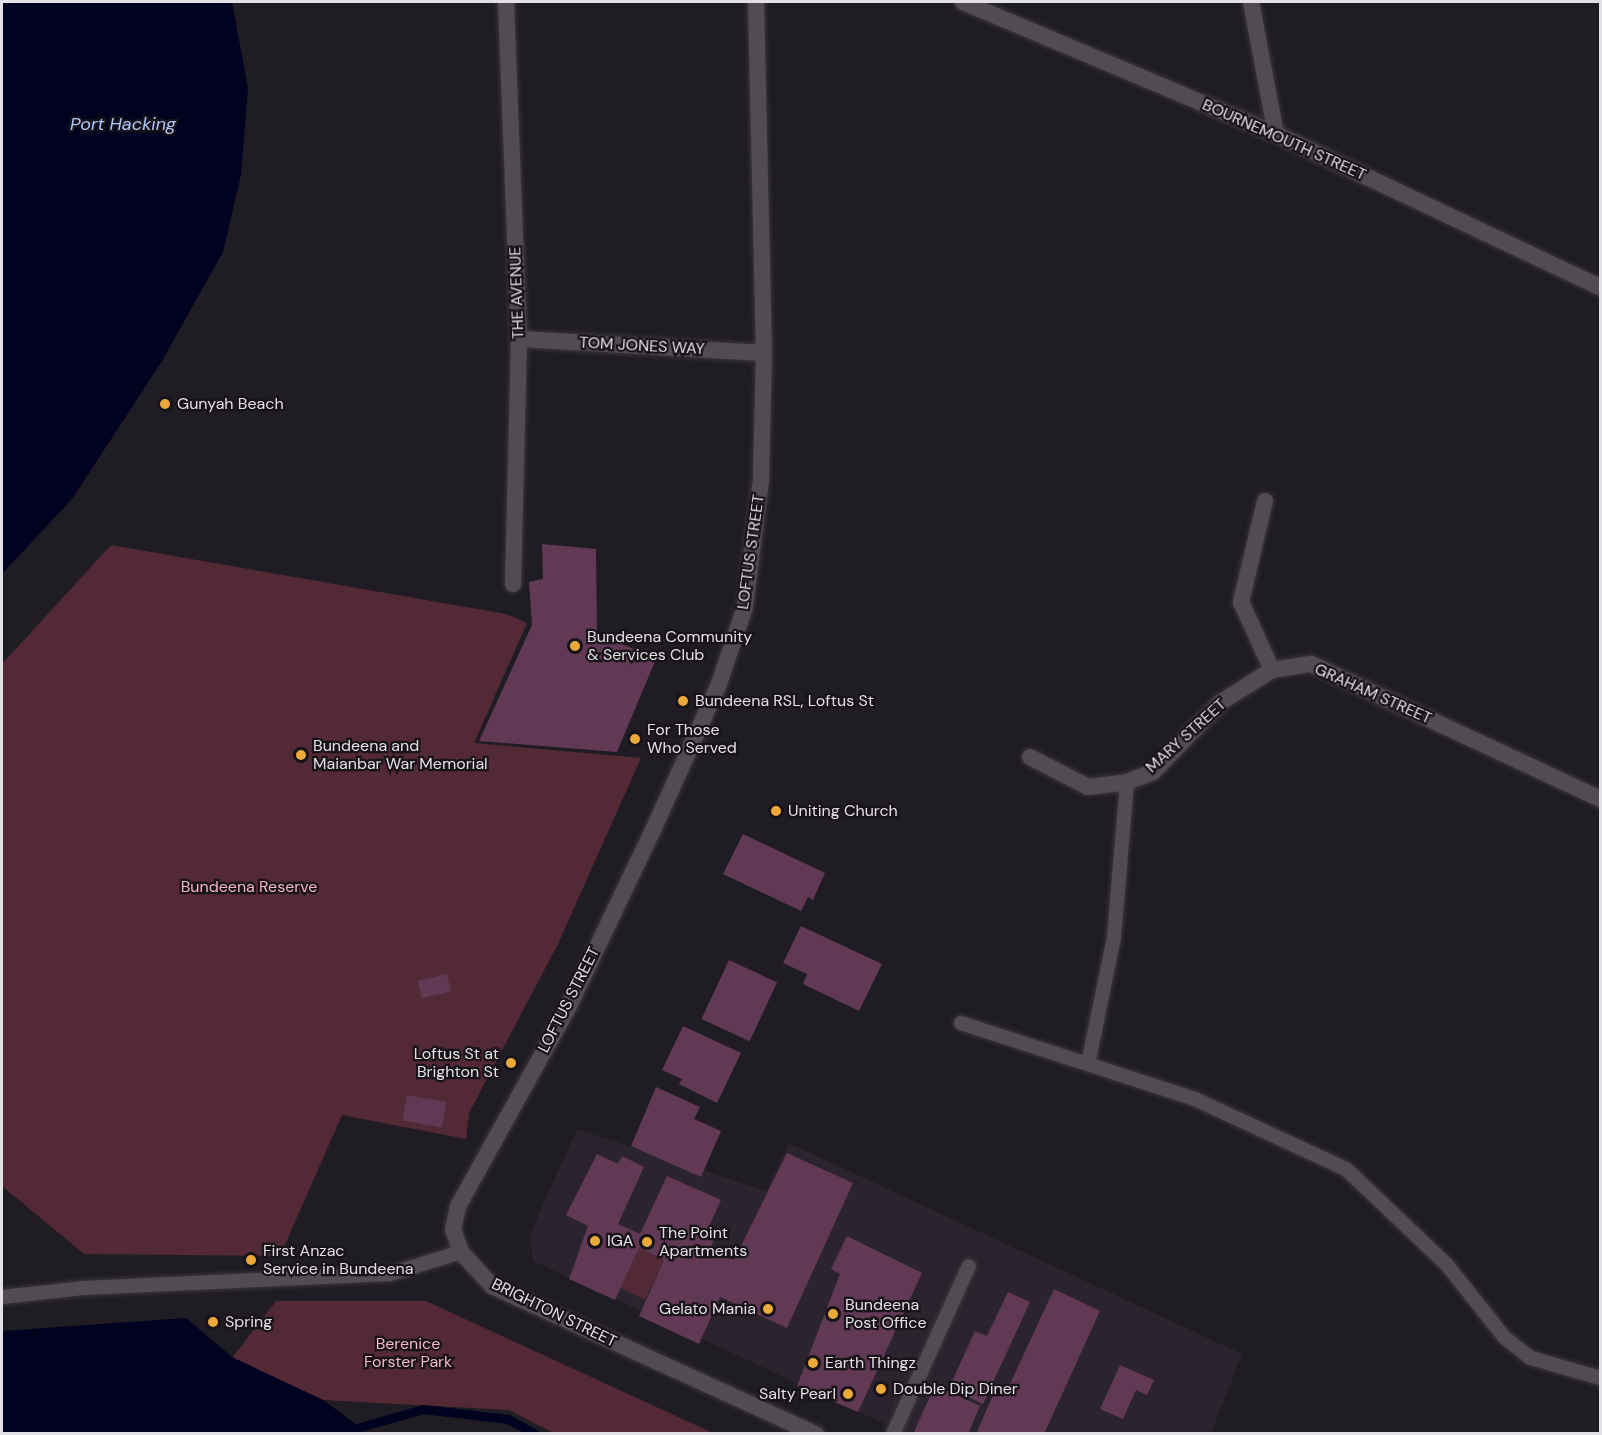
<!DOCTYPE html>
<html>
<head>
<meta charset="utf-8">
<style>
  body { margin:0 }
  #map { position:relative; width:1602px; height:1435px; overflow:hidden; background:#201c23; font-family:"DM Sans",sans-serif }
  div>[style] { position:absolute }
  .built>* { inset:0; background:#2b232e }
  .green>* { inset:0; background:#522935; transform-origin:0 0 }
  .water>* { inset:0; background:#010220 }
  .stream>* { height:9px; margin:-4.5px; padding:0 4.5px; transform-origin:4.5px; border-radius:4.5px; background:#010220 }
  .building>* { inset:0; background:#613955; transform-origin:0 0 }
  .roads { filter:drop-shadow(0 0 2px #3a373c) drop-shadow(0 0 2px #3a373c) }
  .service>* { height:14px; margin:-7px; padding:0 7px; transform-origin:7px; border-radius:7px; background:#514c54 }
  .minor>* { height:16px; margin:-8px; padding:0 8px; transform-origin:8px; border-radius:8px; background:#514c54 }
  .dots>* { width:16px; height:16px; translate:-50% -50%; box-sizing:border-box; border:3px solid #171319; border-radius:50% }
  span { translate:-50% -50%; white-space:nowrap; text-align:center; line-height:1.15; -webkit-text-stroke:4.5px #171319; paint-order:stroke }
  .street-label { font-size:16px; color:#e4e1e6 }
  .poi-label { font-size:16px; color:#e4e1e6 }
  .left { translate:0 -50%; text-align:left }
  .right { translate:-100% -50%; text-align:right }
  .park-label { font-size:16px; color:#f7b5c5 }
  .water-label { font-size:18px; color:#afc7fc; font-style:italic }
  .frame { position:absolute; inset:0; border:3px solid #e4e1e6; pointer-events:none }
</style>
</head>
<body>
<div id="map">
  <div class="built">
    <div style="clip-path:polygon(577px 1129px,766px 1191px,789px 1143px,1242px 1354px,1211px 1433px,905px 1433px,533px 1261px,530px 1234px)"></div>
  </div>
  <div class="green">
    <div style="clip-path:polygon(111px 545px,506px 614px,527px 623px,474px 743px,641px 758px,558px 944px,469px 1113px,466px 1139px,342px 1115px,280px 1256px,84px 1254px,2px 1186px,2px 664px)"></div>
    <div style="left:639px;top:1248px;width:28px;height:44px;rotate:26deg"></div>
    <div style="clip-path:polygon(276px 1301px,426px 1301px,713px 1433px,554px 1433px,509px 1410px,323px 1400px,232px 1358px)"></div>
  </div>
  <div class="water">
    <div style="clip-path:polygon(2px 2px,232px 2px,248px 88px,241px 175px,223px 252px,162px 361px,72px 499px,2px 574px)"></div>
    <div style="clip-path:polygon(186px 1318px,232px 1357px,323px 1400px,360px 1427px,363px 1433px,2px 1433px,2px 1331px)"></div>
  </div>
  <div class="stream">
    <div style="left:360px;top:1427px;width:66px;rotate:-15.9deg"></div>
    <div style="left:423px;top:1409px;width:86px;rotate:6.7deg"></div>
    <div style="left:508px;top:1419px;width:31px;rotate:29deg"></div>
  </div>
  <div class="building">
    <div style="clip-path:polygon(542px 544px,596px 549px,597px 633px,656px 659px,617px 752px,479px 741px,532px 625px,529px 582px,543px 579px)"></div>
    <div style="clip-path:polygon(743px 834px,825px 873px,813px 900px,808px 897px,801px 911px,723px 874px)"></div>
    <div style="clip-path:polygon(801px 926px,882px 964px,859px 1011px,803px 984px,807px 974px,783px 963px)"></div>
    <div style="left:729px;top:960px;width:53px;height:65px;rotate:25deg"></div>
    <div style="left:447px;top:974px;width:18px;height:30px;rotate:77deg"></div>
    <div style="clip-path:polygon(683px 1026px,741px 1053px,717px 1103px,679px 1084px,682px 1079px,662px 1070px)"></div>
    <div style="clip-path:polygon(656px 1087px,700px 1107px,694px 1119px,721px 1131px,701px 1177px,631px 1146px)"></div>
    <div style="left:407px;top:1095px;width:40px;height:26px;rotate:10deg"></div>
    <div style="clip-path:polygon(787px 1153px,853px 1183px,787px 1328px,720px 1297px,699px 1344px,639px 1316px,664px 1260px,639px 1248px,615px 1300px,569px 1279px,588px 1226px,566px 1215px,597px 1154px,618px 1164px,622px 1156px,644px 1167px,618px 1224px,640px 1234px,667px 1176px,721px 1200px,707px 1231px,716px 1235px,710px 1249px,734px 1260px)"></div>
    <div style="clip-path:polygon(847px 1236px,922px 1273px,858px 1412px,797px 1386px,840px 1274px,831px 1269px)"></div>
    <div style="clip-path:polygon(1054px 1289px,1100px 1311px,1044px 1434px,976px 1434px,994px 1393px,1004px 1397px)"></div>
    <div style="clip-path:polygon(1008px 1292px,1030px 1302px,983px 1404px,949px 1388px,975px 1331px,987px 1336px)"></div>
    <div style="clip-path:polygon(1120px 1365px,1154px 1380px,1147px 1395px,1136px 1390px,1123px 1419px,1100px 1409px)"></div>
    <div style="clip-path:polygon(935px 1385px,980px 1406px,968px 1434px,913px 1434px)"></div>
  </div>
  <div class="roads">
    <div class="service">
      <div style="left:961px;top:1023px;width:246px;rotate:18deg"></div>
      <div style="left:1195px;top:1099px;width:166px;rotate:24.9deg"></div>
      <div style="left:1346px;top:1169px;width:139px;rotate:43.5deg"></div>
      <div style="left:1447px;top:1265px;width:93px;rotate:51.5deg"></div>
      <div style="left:1505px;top:1338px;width:33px;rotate:38deg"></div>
      <div style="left:1531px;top:1358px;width:72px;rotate:16.2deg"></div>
      <div style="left:1088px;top:1064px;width:130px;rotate:-78.4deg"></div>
      <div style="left:1114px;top:937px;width:156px;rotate:-85.2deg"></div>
      <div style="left:2px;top:1297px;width:81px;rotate:-6.3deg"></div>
      <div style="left:83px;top:1288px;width:307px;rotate:-2.6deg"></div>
      <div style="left:390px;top:1274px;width:74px;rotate:-17.2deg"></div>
      <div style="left:893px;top:1434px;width:184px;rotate:-65.7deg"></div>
    </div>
    <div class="minor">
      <div style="left:506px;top:2px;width:337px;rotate:87.8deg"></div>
      <div style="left:519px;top:339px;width:245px;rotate:91.4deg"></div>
      <div style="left:756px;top:2px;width:351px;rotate:88.7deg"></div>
      <div style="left:764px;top:353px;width:127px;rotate:91.4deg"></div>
      <div style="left:761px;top:480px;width:128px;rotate:97.2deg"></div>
      <div style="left:745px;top:607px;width:81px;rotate:108.7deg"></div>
      <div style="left:719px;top:684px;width:160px;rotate:114.3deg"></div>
      <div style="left:653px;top:830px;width:195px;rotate:115.5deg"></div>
      <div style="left:569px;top:1006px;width:229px;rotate:119deg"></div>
      <div style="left:458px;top:1206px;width:24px;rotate:102deg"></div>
      <div style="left:453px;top:1229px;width:24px;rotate:71deg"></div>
      <div style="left:461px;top:1252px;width:46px;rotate:47.6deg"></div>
      <div style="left:492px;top:1286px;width:356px;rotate:24.6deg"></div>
      <div style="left:963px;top:2px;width:340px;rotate:22.9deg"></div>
      <div style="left:1276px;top:134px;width:358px;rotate:25.3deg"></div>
      <div style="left:1251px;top:2px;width:134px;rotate:79.3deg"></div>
      <div style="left:519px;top:339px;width:245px;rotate:3.3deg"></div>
      <div style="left:1265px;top:501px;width:104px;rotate:103.4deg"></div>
      <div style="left:1241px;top:602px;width:75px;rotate:65.5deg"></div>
      <div style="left:1272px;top:670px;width:39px;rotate:-9deg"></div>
      <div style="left:1311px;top:664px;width:319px;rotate:25deg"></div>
      <div style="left:1030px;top:757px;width:65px;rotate:27.3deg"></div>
      <div style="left:1088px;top:787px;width:39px;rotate:-7deg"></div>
      <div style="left:1127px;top:782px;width:28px;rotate:-21deg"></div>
      <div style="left:1153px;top:772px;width:98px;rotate:-45.8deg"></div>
      <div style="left:1221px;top:702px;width:60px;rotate:-32.1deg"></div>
    </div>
  </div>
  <div class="dots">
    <div style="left:165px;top:404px;background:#eca93b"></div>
    <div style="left:575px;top:646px;background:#eca93b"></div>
    <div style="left:683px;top:701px;background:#eca93b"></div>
    <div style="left:635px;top:739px;background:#eca93b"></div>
    <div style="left:301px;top:755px;background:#eca93b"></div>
    <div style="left:776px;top:811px;background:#eca93b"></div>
    <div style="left:511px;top:1063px;background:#eca93b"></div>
    <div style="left:595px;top:1241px;background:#eca93b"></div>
    <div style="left:647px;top:1242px;background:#eca93b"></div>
    <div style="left:251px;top:1260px;background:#eca93b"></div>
    <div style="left:768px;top:1309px;background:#eca93b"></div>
    <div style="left:833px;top:1314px;background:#eca93b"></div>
    <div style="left:213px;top:1322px;background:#eca93b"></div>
    <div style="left:813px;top:1363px;background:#eca93b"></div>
    <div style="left:881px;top:1389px;background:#eca93b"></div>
    <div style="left:848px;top:1394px;background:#eca93b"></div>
  </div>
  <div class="street-label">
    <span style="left:1284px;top:140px;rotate:24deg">BOURNEMOUTH STREET</span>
    <span style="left:517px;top:293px;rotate:-92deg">THE AVENUE</span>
    <span style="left:642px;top:346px;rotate:3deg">TOM JONES WAY</span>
    <span style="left:751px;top:552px;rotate:-82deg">LOFTUS STREET</span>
    <span style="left:1373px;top:694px;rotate:24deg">GRAHAM STREET</span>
    <span style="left:1186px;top:736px;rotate:-42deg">MARY STREET</span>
    <span style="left:569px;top:1000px;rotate:-63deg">LOFTUS STREET</span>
    <span style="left:554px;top:1313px;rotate:26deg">BRIGHTON STREET</span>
  </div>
  <div class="poi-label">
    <span class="left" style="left:177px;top:404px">Gunyah Beach</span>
    <span class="left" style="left:587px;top:646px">Bundeena Community<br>&amp; Services Club</span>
    <span class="left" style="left:695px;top:701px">Bundeena RSL, Loftus St</span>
    <span class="left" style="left:647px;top:739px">For Those<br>Who Served</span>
    <span class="left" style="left:313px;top:755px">Bundeena and<br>Maianbar War Memorial</span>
    <span class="left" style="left:788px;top:811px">Uniting Church</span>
    <span class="right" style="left:499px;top:1063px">Loftus St at<br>Brighton St</span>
    <span class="left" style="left:659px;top:1242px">The Point<br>Apartments</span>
    <span class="left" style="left:607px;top:1241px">IGA</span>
    <span class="left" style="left:263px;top:1260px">First Anzac<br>Service in Bundeena</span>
    <span class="left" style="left:845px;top:1314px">Bundeena<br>Post Office</span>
    <span class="right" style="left:756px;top:1309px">Gelato Mania</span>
    <span class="left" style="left:225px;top:1322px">Spring</span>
    <span class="left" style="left:825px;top:1363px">Earth Thingz</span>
    <span class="left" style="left:893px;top:1389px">Double Dip Diner</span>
    <span class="right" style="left:836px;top:1394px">Salty Pearl</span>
  </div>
  <div class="park-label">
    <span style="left:249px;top:887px">Bundeena Reserve</span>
    <span style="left:408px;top:1353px">Berenice<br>Forster Park</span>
  </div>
  <div class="water-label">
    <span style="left:123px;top:124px">Port Hacking</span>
  </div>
  <div class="frame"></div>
</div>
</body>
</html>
